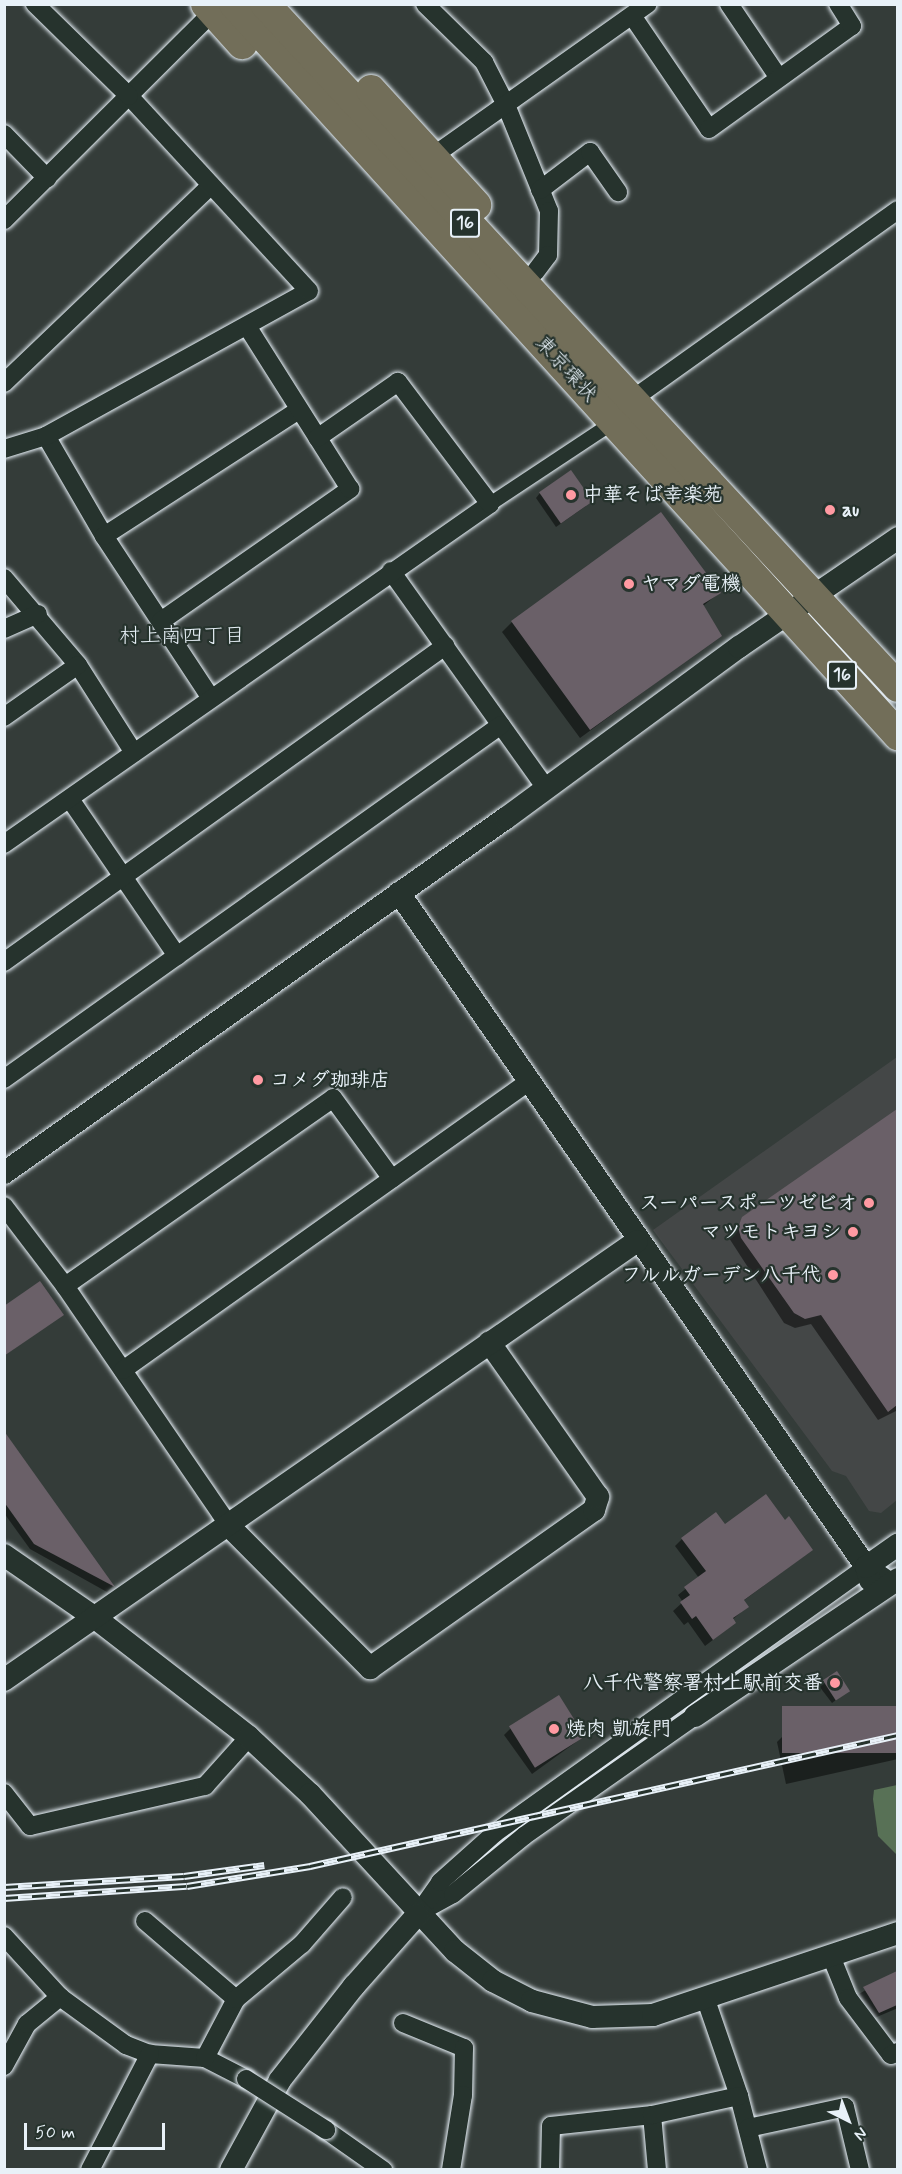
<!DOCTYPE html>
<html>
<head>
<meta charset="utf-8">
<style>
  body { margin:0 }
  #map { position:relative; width:902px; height:2174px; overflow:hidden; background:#343c39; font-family:Mynerve,"Klee One",sans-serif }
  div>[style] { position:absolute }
  .built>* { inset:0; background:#444747 }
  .green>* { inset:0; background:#587156 }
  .shadow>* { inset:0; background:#0007 }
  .building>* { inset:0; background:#6a6068; transform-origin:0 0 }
  .roads { filter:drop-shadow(0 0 2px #e8f1f8) drop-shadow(0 0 2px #e8f1f8) }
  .pedestrian>* { height:14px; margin:-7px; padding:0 7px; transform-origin:7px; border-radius:7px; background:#26332d }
  .minor>* { height:18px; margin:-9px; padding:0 9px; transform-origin:9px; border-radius:9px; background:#26332d }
  .tertiary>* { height:22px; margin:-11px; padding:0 11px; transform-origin:11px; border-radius:11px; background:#26332d }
  .trunk>* { height:30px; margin:-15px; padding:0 15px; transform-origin:15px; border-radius:15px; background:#726e59 }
  .rail>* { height:7px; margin-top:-3.5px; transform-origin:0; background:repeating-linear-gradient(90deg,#26332d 0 14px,#e8f1f8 0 28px); box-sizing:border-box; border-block:2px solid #e8f1f8 }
  .bridges { filter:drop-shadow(0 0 2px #e8f1f8) drop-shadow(0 0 2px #e8f1f8) }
  .minor-bridge>* { height:18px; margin:-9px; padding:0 9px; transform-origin:9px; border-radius:9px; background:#26332d }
  .dots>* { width:16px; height:16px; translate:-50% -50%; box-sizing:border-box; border:3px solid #26332d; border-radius:50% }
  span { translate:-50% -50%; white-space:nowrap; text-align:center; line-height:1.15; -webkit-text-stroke:4.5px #26332d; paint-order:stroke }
  .shield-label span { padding:2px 4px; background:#26332d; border:2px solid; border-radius:4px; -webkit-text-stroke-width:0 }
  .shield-label { font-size:18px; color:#e8f1f8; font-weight:700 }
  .street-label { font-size:20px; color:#e8f1f8 }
  .poi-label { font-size:20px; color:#e8f1f8; font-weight:700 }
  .left { translate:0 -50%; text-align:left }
  .right { translate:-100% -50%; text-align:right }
  .neighbourhood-label { font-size:21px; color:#e8f1f8 }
  .frame { position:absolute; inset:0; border:6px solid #e8f1f8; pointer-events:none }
  .north { position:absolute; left:818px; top:2090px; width:60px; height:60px; -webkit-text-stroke:4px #26332d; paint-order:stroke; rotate:138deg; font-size:16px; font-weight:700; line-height:24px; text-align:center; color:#e8f1f8 }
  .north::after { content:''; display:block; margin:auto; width:21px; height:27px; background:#e8f1f8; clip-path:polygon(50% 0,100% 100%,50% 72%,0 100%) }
  .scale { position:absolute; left:24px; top:2123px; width:141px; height:27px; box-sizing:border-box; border:3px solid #e8f1f8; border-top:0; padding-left:8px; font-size:18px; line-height:21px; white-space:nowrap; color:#e8f1f8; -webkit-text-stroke:4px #26332d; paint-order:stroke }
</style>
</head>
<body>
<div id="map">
  <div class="built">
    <div style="clip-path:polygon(897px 1057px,897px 1500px,881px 1513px,869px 1511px,846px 1476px,832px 1471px,653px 1230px)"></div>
  </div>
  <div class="green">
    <div style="clip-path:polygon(897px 1785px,898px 1785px,897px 1855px,878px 1836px,873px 1799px,874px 1790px)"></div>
  </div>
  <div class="shadow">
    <div style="clip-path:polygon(540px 493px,586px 506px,556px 527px,536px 498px)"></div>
    <div style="clip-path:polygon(719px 593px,703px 606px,720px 636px,580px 738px,502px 632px,512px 622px)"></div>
    <div style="clip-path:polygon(898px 1112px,898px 1410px,878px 1420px,811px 1324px,795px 1328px,784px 1323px,729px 1238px,743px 1218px)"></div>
    <div style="clip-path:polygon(4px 1308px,62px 1315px,4px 1356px)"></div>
    <div style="clip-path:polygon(4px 1433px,113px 1586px,107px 1592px,30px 1549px,4px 1513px)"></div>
    <div style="clip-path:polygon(784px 1522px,812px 1550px,743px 1601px,747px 1607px,732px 1620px,735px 1623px,705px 1646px,688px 1622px,684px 1625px,673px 1611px,683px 1602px,678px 1595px,699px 1578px,675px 1546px,682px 1539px,724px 1527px)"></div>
    <div style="clip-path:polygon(824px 1681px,848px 1691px,832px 1703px,819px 1686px)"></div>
    <div style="clip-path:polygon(898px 1708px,898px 1759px,786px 1784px,777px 1742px,786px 1733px)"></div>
    <div style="clip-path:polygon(511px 1728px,583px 1737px,532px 1774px,504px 1735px)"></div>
    <div style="clip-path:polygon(898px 1972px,898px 2008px,872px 2019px,857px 1995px)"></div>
  </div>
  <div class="building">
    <div style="left:571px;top:470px;width:38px;height:39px;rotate:55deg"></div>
    <div style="clip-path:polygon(661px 512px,721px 593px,703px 604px,722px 636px,590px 730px,511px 621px)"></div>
    <div style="clip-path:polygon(897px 1109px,897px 1405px,888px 1412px,821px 1315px,805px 1319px,794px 1313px,741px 1238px,738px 1227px,742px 1217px)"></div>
    <div style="clip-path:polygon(40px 1281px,64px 1315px,4px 1356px,4px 1306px)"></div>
    <div style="clip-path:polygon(4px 1431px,115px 1587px,34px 1544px,4px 1502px)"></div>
    <div style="clip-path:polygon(766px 1494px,785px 1520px,789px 1516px,813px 1550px,744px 1600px,749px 1607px,733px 1618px,736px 1623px,713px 1640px,696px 1616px,692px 1619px,680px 1602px,690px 1595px,684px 1587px,706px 1571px,681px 1538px,716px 1512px,725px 1524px)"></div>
    <div style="left:837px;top:1671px;width:24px;height:17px;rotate:57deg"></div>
    <div style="left:559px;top:1695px;width:49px;height:59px;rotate:58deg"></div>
    <div style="left:897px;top:1706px;width:47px;height:115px;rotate:90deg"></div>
    <div style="clip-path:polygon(897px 1971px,897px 2005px,879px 2013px,863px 1987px)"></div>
  </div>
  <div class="roads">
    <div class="pedestrian">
      <div style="left:490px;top:504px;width:149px;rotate:-33.5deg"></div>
    </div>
    <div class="minor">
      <div style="left:425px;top:4px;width:83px;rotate:44.5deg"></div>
      <div style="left:484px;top:62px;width:48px;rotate:62.9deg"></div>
      <div style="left:506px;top:105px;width:114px;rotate:67.9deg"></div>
      <div style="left:549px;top:211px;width:44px;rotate:91.3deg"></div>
      <div style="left:548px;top:255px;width:21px;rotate:127deg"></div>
      <div style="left:729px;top:4px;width:89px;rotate:56deg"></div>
      <div style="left:633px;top:17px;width:135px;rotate:55.8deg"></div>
      <div style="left:709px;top:129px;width:176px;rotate:-35.8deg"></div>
      <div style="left:852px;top:26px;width:26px;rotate:-122deg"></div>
      <div style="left:4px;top:134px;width:62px;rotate:45.7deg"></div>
      <div style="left:433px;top:156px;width:263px;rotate:-35.3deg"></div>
      <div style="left:540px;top:190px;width:63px;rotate:-37.2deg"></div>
      <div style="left:590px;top:152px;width:49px;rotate:55deg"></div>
      <div style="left:4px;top:220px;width:295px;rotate:-44.9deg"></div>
      <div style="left:4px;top:383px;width:286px;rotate:-43.7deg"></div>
      <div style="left:630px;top:401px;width:329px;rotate:-35.5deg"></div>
      <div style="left:46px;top:436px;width:116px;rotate:59.9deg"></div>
      <div style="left:104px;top:536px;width:194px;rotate:56.6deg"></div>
      <div style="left:4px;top:449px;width:44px;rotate:-17.2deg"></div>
      <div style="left:46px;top:436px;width:300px;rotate:-28.9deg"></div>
      <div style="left:309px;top:291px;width:265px;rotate:-132.7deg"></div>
      <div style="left:129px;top:96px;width:132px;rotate:-135.6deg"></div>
      <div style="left:104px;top:536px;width:232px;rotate:-32.9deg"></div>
      <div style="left:391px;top:571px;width:265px;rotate:54.5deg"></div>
      <div style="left:4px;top:578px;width:114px;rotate:49.6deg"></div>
      <div style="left:78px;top:665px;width:104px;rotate:57.5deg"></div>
      <div style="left:161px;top:621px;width:231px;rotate:-34.9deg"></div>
      <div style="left:350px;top:489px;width:193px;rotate:-122.3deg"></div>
      <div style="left:4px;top:629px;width:37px;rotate:-24deg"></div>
      <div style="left:4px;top:717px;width:90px;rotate:-35.1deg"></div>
      <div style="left:70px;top:799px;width:190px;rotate:55.7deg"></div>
      <div style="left:4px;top:844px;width:593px;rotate:-34.98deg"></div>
      <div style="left:490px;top:504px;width:153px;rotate:-127deg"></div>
      <div style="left:398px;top:382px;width:98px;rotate:145.3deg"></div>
      <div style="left:4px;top:962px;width:543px;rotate:-35.62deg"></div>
      <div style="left:4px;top:1079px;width:610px;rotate:-35.46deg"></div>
      <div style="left:4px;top:1206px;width:101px;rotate:52.7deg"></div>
      <div style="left:65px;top:1286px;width:292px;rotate:55.6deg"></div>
      <div style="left:65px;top:1286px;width:327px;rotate:-35deg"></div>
      <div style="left:333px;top:1098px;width:100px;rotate:53.9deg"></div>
      <div style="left:123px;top:1370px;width:496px;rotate:-35.4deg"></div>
      <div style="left:4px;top:1793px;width:42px;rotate:51.8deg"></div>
      <div style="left:30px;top:1826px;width:180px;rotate:-12.9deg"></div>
      <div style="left:205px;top:1786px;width:66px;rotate:-48.1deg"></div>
      <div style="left:422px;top:1911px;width:35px;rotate:-29deg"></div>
      <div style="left:453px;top:1894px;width:92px;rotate:-39.2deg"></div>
      <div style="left:524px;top:1836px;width:209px;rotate:-35.1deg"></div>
      <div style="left:418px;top:1914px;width:39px;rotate:-55deg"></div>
      <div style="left:440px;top:1882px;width:74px;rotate:-41.7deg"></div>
      <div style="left:495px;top:1833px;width:457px;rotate:-35.6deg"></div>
      <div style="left:145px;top:1921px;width:120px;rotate:40.6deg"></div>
      <div style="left:4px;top:1936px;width:83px;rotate:47.4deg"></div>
      <div style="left:60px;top:1997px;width:82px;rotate:36deg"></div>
      <div style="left:126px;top:2045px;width:26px;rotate:21deg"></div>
      <div style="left:150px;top:2054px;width:55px;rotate:4.2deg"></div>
      <div style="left:205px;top:2058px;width:46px;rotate:27.1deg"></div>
      <div style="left:831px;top:1956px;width:45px;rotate:68deg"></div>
      <div style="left:848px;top:1998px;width:71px;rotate:53deg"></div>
      <div style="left:891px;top:2055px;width:8px;rotate:-23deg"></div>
      <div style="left:706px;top:2000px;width:102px;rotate:71deg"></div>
      <div style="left:739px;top:2096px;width:76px;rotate:75.6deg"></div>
      <div style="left:403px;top:2023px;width:66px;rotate:22.3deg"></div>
      <div style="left:464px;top:2048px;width:47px;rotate:91.2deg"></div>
      <div style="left:463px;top:2095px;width:76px;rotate:99.1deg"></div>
      <div style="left:205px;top:2058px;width:67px;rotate:-62.3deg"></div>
      <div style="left:236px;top:1999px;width:86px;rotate:-39.8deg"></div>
      <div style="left:302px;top:1944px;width:62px;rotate:-48.9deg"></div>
      <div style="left:4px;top:2066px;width:48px;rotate:-61.3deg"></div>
      <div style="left:27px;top:2024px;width:43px;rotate:-39.3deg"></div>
      <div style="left:652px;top:2115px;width:55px;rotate:84.8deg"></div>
      <div style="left:748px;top:2128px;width:99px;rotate:-12.2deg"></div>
      <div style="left:845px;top:2107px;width:65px;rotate:76.6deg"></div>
      <div style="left:326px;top:2130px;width:70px;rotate:35.1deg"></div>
      <div style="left:90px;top:2170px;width:131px;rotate:-62.7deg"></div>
      <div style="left:550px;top:2170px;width:44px;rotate:-88.7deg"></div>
      <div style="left:551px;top:2126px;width:102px;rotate:-6.2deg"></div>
      <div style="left:652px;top:2115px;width:89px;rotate:-12.3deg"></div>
    </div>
    <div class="tertiary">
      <div style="left:399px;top:893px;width:820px;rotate:55.28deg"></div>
      <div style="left:866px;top:1567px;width:29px;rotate:35deg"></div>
      <div style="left:4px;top:1173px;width:615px;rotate:-35.27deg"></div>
      <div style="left:506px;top:818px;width:289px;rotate:-36.3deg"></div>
      <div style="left:739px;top:647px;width:193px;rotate:-34.4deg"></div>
      <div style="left:230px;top:1527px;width:199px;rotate:45.2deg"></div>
      <div style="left:370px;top:1668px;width:274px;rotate:-35.2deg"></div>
      <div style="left:594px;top:1510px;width:14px;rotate:-73deg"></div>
      <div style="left:598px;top:1497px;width:189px;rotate:-125.1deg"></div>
      <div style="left:4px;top:1555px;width:109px;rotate:34.6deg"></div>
      <div style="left:94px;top:1617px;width:196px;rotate:37.7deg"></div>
      <div style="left:249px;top:1737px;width:83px;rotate:43.1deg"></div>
      <div style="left:310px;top:1794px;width:214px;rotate:47.3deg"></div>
      <div style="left:455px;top:1951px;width:48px;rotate:38.3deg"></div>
      <div style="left:493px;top:1981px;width:44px;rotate:27.1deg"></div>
      <div style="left:532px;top:2001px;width:62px;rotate:14.9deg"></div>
      <div style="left:592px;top:2017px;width:61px;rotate:-1.9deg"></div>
      <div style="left:653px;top:2015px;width:258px;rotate:-18.5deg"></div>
      <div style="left:870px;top:1580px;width:14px;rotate:-107deg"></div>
      <div style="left:866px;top:1567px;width:39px;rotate:-35deg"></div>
      <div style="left:4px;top:1680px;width:770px;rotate:-34.74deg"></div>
      <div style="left:695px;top:1716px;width:245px;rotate:-34deg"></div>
      <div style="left:231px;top:2170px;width:102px;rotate:-61.4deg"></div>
      <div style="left:280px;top:2080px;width:120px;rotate:-51.8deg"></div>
      <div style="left:354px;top:1986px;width:96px;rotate:-48.4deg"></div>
    </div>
    <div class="trunk">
      <div style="left:206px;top:4px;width:54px;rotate:48deg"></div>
      <div style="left:234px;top:4px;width:988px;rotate:47.75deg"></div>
      <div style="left:265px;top:4px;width:931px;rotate:47.18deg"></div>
      <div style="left:371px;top:90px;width:156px;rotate:47.6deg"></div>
    </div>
  </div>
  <div class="rail">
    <div style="left:4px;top:1887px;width:180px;rotate:-3.5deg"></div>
    <div style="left:184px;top:1876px;width:81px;rotate:-7.8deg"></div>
    <div style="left:4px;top:1898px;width:183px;rotate:-3.8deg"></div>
    <div style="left:187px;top:1886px;width:125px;rotate:-9.2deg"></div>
    <div style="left:310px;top:1866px;width:602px;rotate:-12.56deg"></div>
  </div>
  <div class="bridges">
    <div class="minor-bridge">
      <div style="left:246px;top:2079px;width:95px;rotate:32.5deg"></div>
    </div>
  </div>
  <div class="dots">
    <div style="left:571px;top:495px;background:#ff9aa2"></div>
    <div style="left:830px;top:510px;background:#ff9aa2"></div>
    <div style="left:629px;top:584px;background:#ff9aa2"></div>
    <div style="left:258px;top:1080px;background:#ff9aa2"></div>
    <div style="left:869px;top:1203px;background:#ff9aa2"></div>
    <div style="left:853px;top:1232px;background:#ff9aa2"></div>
    <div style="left:833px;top:1275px;background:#ff9aa2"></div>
    <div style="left:835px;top:1683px;background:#ff9aa2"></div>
    <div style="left:554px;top:1729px;background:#ff9aa2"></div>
  </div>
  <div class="shield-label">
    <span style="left:465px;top:223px">16</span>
    <span style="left:842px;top:675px">16</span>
  </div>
  <div class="street-label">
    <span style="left:566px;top:369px;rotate:48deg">東京環状</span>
  </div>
  <div class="poi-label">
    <span class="left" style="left:583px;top:495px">中華そば幸楽苑</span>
    <span class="left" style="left:842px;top:510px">au</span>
    <span class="left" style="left:641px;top:584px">ヤマダ電機</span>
    <span class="left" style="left:270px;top:1080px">コメダ珈琲店</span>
    <span class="right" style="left:857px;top:1203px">スーパースポーツゼビオ</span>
    <span class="right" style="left:841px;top:1232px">マツモトキヨシ</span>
    <span class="right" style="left:821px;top:1275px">フルルガーデン八千代</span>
    <span class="right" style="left:823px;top:1683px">八千代警察署村上駅前交番</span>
    <span class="left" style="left:566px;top:1729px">焼肉 凱旋門</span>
  </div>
  <div class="neighbourhood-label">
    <span style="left:182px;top:636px">村上南四丁目</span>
  </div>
  <div class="frame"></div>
  <div class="north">N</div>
  <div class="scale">50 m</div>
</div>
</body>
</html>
